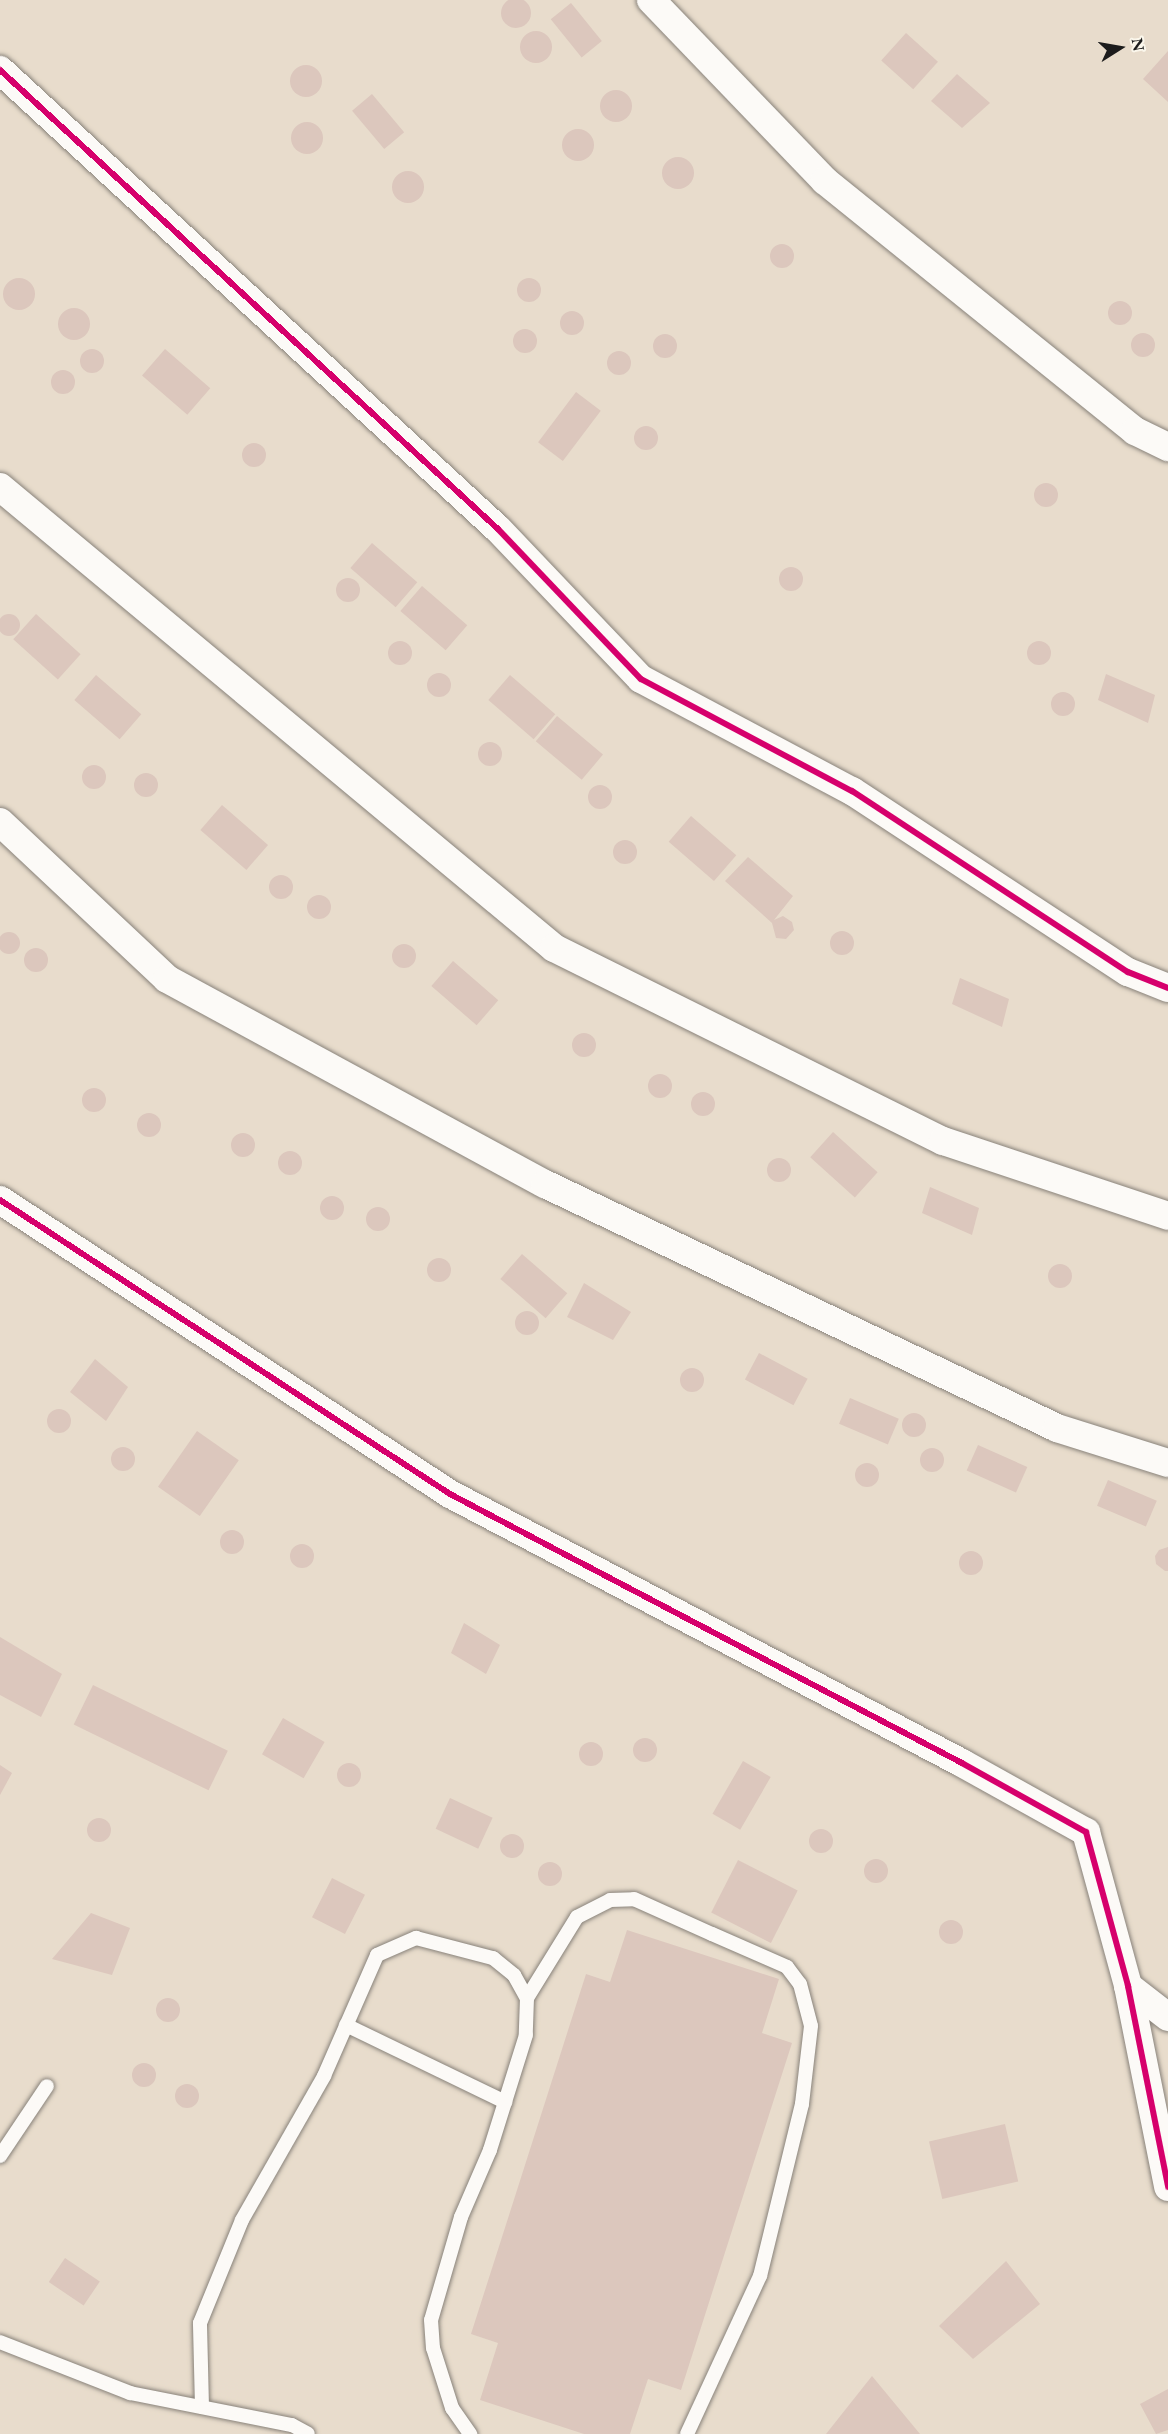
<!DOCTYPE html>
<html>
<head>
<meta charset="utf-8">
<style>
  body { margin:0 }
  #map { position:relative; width:1168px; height:2434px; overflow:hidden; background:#e8dccc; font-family:"EB Garamond",serif }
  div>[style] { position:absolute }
  .building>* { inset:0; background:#dcc7bd; transform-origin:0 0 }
  .round { border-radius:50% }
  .roads { filter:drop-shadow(0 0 2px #88827a) drop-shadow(0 0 2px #88827a) }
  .lane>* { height:14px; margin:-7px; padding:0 7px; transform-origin:7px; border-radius:7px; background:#fcfaf7 }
  .street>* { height:28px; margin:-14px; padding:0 14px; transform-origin:14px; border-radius:14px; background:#fcfaf7 }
  .cycleway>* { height:6px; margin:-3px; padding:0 3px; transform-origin:3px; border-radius:3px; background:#d6006c }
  span { translate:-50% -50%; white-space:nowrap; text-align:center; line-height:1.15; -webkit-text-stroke:4.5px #fbf7ec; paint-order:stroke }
  .north { position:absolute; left:1090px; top:18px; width:60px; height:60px; -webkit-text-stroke:4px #fbf7ec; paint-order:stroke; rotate:79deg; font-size:16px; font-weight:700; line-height:24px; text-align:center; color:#1c1c1c }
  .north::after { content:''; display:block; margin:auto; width:21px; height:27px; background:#1c1c1c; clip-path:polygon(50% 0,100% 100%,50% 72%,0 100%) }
</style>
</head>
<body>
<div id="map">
  <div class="building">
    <div class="round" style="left:501px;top:-2px;width:30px;height:30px"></div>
    <div style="left:571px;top:3px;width:49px;height:26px;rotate:51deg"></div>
    <div class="round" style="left:520px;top:31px;width:32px;height:32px"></div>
    <div style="left:906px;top:33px;width:43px;height:37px;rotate:42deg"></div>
    <div style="clip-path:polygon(1168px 51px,1168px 102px,1143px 79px)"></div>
    <div class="round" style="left:290px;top:65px;width:32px;height:32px"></div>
    <div style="clip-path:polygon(957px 74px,990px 103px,962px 128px,931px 101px)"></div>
    <div class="round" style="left:600px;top:90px;width:32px;height:32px"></div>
    <div style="left:372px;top:94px;width:50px;height:26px;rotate:50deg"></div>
    <div class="round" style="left:291px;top:122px;width:32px;height:32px"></div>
    <div class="round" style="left:562px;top:129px;width:32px;height:32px"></div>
    <div class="round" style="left:662px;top:157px;width:32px;height:32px"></div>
    <div class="round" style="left:392px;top:171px;width:32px;height:32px"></div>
    <div class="round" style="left:770px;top:244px;width:24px;height:24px"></div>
    <div class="round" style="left:3px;top:278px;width:32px;height:32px"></div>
    <div class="round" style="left:517px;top:278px;width:24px;height:24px"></div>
    <div class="round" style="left:1108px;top:301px;width:24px;height:24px"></div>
    <div class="round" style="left:58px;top:308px;width:32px;height:32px"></div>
    <div class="round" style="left:560px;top:311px;width:24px;height:24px"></div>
    <div class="round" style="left:513px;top:329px;width:24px;height:24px"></div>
    <div class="round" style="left:1131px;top:333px;width:24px;height:24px"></div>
    <div class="round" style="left:653px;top:334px;width:24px;height:24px"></div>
    <div style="left:165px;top:349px;width:60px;height:35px;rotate:41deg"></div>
    <div class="round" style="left:80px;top:349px;width:24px;height:24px"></div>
    <div class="round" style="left:607px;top:351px;width:24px;height:24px"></div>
    <div class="round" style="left:51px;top:370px;width:24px;height:24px"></div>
    <div style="left:576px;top:392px;width:31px;height:63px;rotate:37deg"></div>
    <div class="round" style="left:634px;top:426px;width:24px;height:24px"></div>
    <div class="round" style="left:242px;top:443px;width:24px;height:24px"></div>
    <div class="round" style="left:1034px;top:483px;width:24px;height:24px"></div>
    <div style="left:372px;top:543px;width:60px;height:33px;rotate:41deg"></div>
    <div class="round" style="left:779px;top:567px;width:24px;height:24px"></div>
    <div class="round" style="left:336px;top:578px;width:24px;height:24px"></div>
    <div style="left:422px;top:586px;width:60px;height:33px;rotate:41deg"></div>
    <div class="round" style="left:-2px;top:614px;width:22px;height:22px"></div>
    <div style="left:36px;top:614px;width:60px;height:34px;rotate:42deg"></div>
    <div class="round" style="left:1027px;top:641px;width:24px;height:24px"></div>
    <div class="round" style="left:388px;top:641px;width:24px;height:24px"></div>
    <div class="round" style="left:427px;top:673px;width:24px;height:24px"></div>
    <div style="clip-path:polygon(1106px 674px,1155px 695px,1148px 723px,1098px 700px)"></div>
    <div style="left:96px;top:675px;width:60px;height:33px;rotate:41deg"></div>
    <div style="left:510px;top:675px;width:60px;height:33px;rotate:41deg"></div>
    <div class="round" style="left:1051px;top:692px;width:24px;height:24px"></div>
    <div style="left:557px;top:716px;width:60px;height:33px;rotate:40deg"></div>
    <div class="round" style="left:478px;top:742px;width:24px;height:24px"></div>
    <div class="round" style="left:82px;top:765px;width:24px;height:24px"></div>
    <div class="round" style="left:134px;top:773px;width:24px;height:24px"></div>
    <div class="round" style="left:588px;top:785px;width:24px;height:24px"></div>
    <div style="left:222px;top:805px;width:61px;height:33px;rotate:41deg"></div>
    <div style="left:691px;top:816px;width:60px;height:34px;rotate:41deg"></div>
    <div class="round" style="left:613px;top:840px;width:24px;height:24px"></div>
    <div style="clip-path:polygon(748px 857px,793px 896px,774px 920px,783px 916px,792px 922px,794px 930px,786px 939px,776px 938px,772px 923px,725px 881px)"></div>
    <div class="round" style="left:269px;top:875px;width:24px;height:24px"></div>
    <div class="round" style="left:307px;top:895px;width:24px;height:24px"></div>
    <div class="round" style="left:830px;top:931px;width:24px;height:24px"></div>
    <div class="round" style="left:-2px;top:932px;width:22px;height:22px"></div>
    <div class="round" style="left:392px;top:944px;width:24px;height:24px"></div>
    <div class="round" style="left:24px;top:948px;width:24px;height:24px"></div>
    <div style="left:453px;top:961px;width:60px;height:33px;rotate:41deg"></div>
    <div style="clip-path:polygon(960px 978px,1009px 999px,1002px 1027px,952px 1004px)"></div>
    <div class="round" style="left:572px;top:1033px;width:24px;height:24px"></div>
    <div class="round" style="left:648px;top:1074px;width:24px;height:24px"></div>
    <div class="round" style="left:82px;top:1088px;width:24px;height:24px"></div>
    <div class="round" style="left:691px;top:1092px;width:24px;height:24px"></div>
    <div class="round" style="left:137px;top:1113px;width:24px;height:24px"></div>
    <div style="left:833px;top:1132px;width:60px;height:34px;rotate:42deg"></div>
    <div class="round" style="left:231px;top:1133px;width:24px;height:24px"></div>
    <div class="round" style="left:278px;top:1151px;width:24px;height:24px"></div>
    <div class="round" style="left:767px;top:1158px;width:24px;height:24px"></div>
    <div style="clip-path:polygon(930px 1187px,979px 1208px,972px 1235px,922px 1213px)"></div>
    <div class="round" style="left:320px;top:1196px;width:24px;height:24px"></div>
    <div class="round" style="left:366px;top:1207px;width:24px;height:24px"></div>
    <div style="left:522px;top:1254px;width:60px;height:33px;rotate:41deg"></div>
    <div class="round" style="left:427px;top:1258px;width:24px;height:24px"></div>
    <div class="round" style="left:1048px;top:1264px;width:24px;height:24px"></div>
    <div style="clip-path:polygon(584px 1283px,631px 1312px,613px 1340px,567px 1317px)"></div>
    <div class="round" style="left:515px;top:1311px;width:24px;height:24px"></div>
    <div style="left:759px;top:1353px;width:55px;height:30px;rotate:28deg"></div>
    <div style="clip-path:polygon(95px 1359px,128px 1387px,106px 1421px,70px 1392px)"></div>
    <div class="round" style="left:680px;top:1368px;width:24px;height:24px"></div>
    <div style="left:850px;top:1398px;width:53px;height:28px;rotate:23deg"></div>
    <div class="round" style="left:47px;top:1409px;width:24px;height:24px"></div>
    <div class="round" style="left:902px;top:1413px;width:24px;height:24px"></div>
    <div style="left:197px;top:1431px;width:51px;height:68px;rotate:35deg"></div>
    <div style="left:978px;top:1445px;width:54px;height:28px;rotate:24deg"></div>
    <div class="round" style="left:111px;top:1447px;width:24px;height:24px"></div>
    <div class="round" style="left:920px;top:1448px;width:24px;height:24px"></div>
    <div class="round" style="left:855px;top:1463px;width:24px;height:24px"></div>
    <div style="left:1108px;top:1480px;width:53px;height:28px;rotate:23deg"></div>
    <div class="round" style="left:220px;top:1530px;width:24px;height:24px"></div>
    <div class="round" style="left:290px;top:1544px;width:24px;height:24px"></div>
    <div style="clip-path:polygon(1168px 1547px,1168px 1571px,1165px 1571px,1156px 1564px,1155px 1556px,1159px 1550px)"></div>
    <div class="round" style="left:959px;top:1551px;width:24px;height:24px"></div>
    <div style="clip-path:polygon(464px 1623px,500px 1645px,486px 1674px,451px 1653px)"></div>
    <div style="clip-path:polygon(0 1637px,62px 1674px,41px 1717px,0 1695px)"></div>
    <div style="left:93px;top:1685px;width:150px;height:44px;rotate:26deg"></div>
    <div style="left:283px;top:1718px;width:48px;height:42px;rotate:30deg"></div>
    <div class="round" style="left:633px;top:1738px;width:24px;height:24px"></div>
    <div class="round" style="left:579px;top:1742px;width:24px;height:24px"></div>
    <div style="left:743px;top:1761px;width:32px;height:61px;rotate:30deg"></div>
    <div class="round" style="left:337px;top:1763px;width:24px;height:24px"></div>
    <div style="clip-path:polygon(0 1765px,12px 1773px,0 1795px)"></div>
    <div style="left:450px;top:1798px;width:47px;height:34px;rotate:25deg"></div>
    <div class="round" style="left:87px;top:1818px;width:24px;height:24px"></div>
    <div class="round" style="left:809px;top:1829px;width:24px;height:24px"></div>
    <div class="round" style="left:500px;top:1834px;width:24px;height:24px"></div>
    <div class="round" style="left:864px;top:1859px;width:24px;height:24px"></div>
    <div style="left:738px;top:1860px;width:67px;height:59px;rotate:27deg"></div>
    <div class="round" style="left:538px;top:1862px;width:24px;height:24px"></div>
    <div style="left:332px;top:1878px;width:37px;height:44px;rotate:27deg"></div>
    <div style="clip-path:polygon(91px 1913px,130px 1928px,112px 1975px,52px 1959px)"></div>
    <div class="round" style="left:939px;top:1920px;width:24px;height:24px"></div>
    <div style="clip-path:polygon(627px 1930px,779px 1979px,762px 2033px,792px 2043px,681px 2390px,648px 2379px,630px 2434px,584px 2434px,480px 2400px,498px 2343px,471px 2334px,586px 1974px,610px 1982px)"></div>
    <div class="round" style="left:156px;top:1998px;width:24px;height:24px"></div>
    <div class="round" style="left:132px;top:2063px;width:24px;height:24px"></div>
    <div class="round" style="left:175px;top:2084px;width:24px;height:24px"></div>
    <div style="left:1005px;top:2124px;width:59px;height:78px;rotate:77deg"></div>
    <div style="left:65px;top:2258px;width:42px;height:29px;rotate:34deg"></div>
    <div style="clip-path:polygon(1006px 2261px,1040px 2304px,973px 2359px,939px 2326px)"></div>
    <div style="clip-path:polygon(872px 2376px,920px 2434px,826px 2434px)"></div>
    <div style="clip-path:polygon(1168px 2389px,1168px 2430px,1156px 2434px,1140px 2404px)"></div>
  </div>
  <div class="roads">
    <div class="lane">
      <div style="left:527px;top:1998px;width:95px;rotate:-58.3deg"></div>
      <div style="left:577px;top:1917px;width:37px;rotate:-27deg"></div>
      <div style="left:610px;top:1900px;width:24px;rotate:-2deg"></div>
      <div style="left:634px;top:1899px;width:85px;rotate:24.2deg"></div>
      <div style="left:712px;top:1934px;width:82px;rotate:23.7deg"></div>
      <div style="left:787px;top:1967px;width:21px;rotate:53deg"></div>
      <div style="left:800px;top:1984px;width:43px;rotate:75.3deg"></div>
      <div style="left:811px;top:2026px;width:79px;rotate:96.6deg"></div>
      <div style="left:802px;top:2104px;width:177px;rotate:103.7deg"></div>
      <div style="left:760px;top:2276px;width:174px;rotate:114.8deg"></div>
      <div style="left:346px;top:2025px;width:177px;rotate:25.8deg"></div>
      <div style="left:0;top:2156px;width:84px;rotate:-56.1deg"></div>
      <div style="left:0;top:2342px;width:140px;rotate:21.4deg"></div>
      <div style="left:130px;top:2393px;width:165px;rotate:11.2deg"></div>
      <div style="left:292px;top:2425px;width:18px;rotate:29deg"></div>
      <div style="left:202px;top:2407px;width:84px;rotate:-91.4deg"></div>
      <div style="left:200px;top:2323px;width:111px;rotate:-67.8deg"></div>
      <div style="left:242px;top:2220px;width:166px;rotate:-60.3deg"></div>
      <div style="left:324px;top:2076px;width:132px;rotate:-66.3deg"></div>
      <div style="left:377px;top:1955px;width:43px;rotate:-23.6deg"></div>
      <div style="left:416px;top:1938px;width:80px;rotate:14.6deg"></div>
      <div style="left:493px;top:1958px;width:27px;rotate:39deg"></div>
      <div style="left:514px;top:1975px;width:26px;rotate:61deg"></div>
      <div style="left:527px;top:1998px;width:37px;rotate:92deg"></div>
      <div style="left:526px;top:2035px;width:121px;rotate:107.4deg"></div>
      <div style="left:490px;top:2150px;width:73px;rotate:113.4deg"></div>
      <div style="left:461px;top:2217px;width:107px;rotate:106.2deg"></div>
      <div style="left:431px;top:2320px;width:28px;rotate:86deg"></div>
      <div style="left:433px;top:2348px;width:63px;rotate:72.4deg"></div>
      <div style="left:452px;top:2408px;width:32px;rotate:55deg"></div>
    </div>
    <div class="street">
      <div style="left:651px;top:0;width:251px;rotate:46.1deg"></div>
      <div style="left:825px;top:181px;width:398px;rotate:38.9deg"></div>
      <div style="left:1135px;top:431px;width:37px;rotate:26deg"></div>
      <div style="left:0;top:70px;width:677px;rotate:42.67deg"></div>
      <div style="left:498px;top:529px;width:207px;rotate:46.4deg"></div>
      <div style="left:641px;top:679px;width:239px;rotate:28deg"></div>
      <div style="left:852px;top:791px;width:330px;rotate:33.3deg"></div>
      <div style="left:1128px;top:972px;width:43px;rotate:21.8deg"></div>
      <div style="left:0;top:487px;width:721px;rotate:39.76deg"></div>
      <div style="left:554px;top:948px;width:434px;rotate:26.4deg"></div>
      <div style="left:943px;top:1141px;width:237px;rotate:18.4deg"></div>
      <div style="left:0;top:822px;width:229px;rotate:43.2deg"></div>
      <div style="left:167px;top:979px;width:430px;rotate:28.5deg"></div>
      <div style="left:545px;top:1184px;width:567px;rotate:25.48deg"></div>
      <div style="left:1057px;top:1428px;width:116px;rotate:17.5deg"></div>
      <div style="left:0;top:1200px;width:538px;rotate:33.16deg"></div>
      <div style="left:450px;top:1494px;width:578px;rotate:27.72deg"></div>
      <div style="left:962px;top:1763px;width:142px;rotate:29.1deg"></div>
      <div style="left:1086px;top:1832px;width:160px;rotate:74.7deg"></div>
      <div style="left:1128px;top:1986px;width:205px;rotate:78.7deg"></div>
      <div style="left:1128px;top:1986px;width:51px;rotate:37.8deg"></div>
    </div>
  </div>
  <div class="cycleway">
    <div style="left:0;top:70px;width:677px;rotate:42.67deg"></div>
    <div style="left:498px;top:529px;width:207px;rotate:46.4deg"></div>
    <div style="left:641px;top:679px;width:239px;rotate:28deg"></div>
    <div style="left:852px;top:791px;width:330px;rotate:33.3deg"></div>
    <div style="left:1128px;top:972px;width:43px;rotate:21.8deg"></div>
    <div style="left:0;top:1200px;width:538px;rotate:33.16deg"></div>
    <div style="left:450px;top:1494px;width:578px;rotate:27.72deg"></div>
    <div style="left:962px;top:1763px;width:142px;rotate:29.1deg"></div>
    <div style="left:1086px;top:1832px;width:160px;rotate:74.7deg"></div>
    <div style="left:1128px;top:1986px;width:205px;rotate:78.7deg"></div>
  </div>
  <div class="north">N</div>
</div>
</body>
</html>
